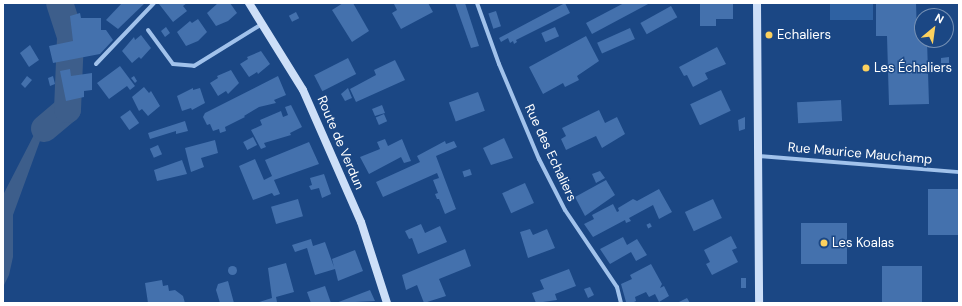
<!DOCTYPE html>
<html>
<head>
<meta charset="utf-8">
<style>
  body { margin:0 }
  #map { position:relative; width:962px; height:306px; overflow:hidden; background:#1b4784; font-family:"DM Sans",sans-serif }
  div>[style] { position:absolute }
  .green>* { inset:0; background:#2e61a2; transform-origin:0 0 }
  .water>* { inset:0; background:#3d5e8b }
  .river>* { height:27px; margin:-13.5px; padding:0 13.5px; transform-origin:13.5px; border-radius:13.5px; background:#3d5e8b }
  .building>* { inset:0; background:#4471ad; transform-origin:0 0 }
  .round { border-radius:50% }
  .street>* { height:4px; margin:-2px; padding:0 2px; transform-origin:2px; border-radius:2px; background:#a1c2eb }
  .secondary>* { height:8px; margin:-4px; padding:0 4px; transform-origin:4px; border-radius:4px; background:#cddff8 }
  .dots>* { width:11px; height:11px; translate:-50% -50%; box-sizing:border-box; border:2px solid #1b4784; border-radius:50% }
  span { translate:-50% -50%; white-space:nowrap; text-align:center; line-height:1.15; -webkit-text-stroke:3px #1b4784; paint-order:stroke }
  .poi-label { font-size:13px; color:#fff }
  .left { translate:0 -50%; text-align:left }
  .street-label { font-size:13px; color:#fff }
  .frame { position:absolute; inset:0; border:4px solid #fff; pointer-events:none }
  .north { position:absolute; left:914px; top:8px; width:40px; height:40px; box-sizing:border-box; background:#1b4784; border:1px solid #7691b5; border-radius:50%; rotate:29deg; font-size:11px; font-weight:700; line-height:16px; text-align:center; color:#fff }
  .north::after { content:''; display:block; margin:auto; width:14px; height:18px; background:#fcd15e; clip-path:polygon(50% 0,100% 100%,50% 72%,0 100%) }
</style>
</head>
<body>
<div id="map">
  <div class="green">
    <div style="left:830px;top:3px;width:43px;height:17px"></div>
  </div>
  <div class="water">
    <div style="clip-path:polygon(51px 3px,64px 3px,73px 38px,64px 40px)"></div>
    <div style="clip-path:polygon(74px 100px,68px 113px,40px 141px,13px 215px,13px 257px,9px 275px,3px 287px,3px 195px,38px 127px,62px 108px,66px 101px)"></div>
  </div>
  <div class="river">
    <div style="left:44px;top:128px;width:30px;rotate:-40deg"></div>
    <div style="left:67px;top:109px;width:73px;rotate:-87.6deg"></div>
    <div style="left:70px;top:36px;width:35px;rotate:-108deg"></div>
  </div>
  <div class="building">
    <div style="clip-path:polygon(122px 3px,145px 3px,118px 29px,106px 20px)"></div>
    <div style="clip-path:polygon(187px 3px,183px 6px,187px 11px,173px 22px,159px 4px)"></div>
    <div style="clip-path:polygon(218px 3px,230px 3px,237px 13px,228px 21px,216px 26px,207px 13px)"></div>
    <div style="clip-path:polygon(343px 3px,353px 3px,369px 31px,352px 42px,332px 10px)"></div>
    <div style="clip-path:polygon(428px 3px,433px 12px,401px 29px,392px 13px,397px 10px,394px 4px)"></div>
    <div style="clip-path:polygon(455px 3px,465px 3px,479px 46px,471px 48px)"></div>
    <div style="clip-path:polygon(565px 3px,570px 13px,516px 40px,517px 42px,514px 44px,513px 41px,510px 43px,508px 38px,501px 42px,499px 38px)"></div>
    <div style="clip-path:polygon(624px 3px,650px 3px,592px 34px,586px 23px)"></div>
    <div style="clip-path:polygon(700px 3px,733px 3px,733px 19px,716px 19px,716px 26px,700px 26px)"></div>
    <div style="clip-path:polygon(876px 3px,916px 3px,917px 35px,922px 35px,922px 40px,927px 40px,929px 104px,889px 105px,887px 36px,876px 36px)"></div>
    <div style="left:671px;top:6px;width:13px;height:35px;rotate:61deg"></div>
    <div style="left:496px;top:11px;width:16px;height:8px;rotate:72deg"></div>
    <div style="left:296px;top:12px;width:7px;height:8px;rotate:63deg"></div>
    <div style="clip-path:polygon(80px 13px,81px 18px,101px 18px,101px 30px,106px 30px,113px 40px,100px 54px,53px 63px,49px 46px,73px 41px,70px 16px)"></div>
    <div style="clip-path:polygon(198px 19px,207px 32px,198px 41px,186px 46px,177px 32px,190px 21px,192px 23px)"></div>
    <div style="clip-path:polygon(166px 27px,170px 33px,165px 37px,161px 31px)"></div>
    <div style="left:555px;top:27px;width:10px;height:15px;rotate:66deg"></div>
    <div style="left:630px;top:28px;width:12px;height:36px;rotate:66deg"></div>
    <div style="clip-path:polygon(141px 35px,151px 48px,141px 59px,139px 57px,132px 63px,122px 51px,134px 37px,135px 40px)"></div>
    <div style="clip-path:polygon(586px 36px,599px 61px,577px 76px,579px 80px,565px 87px,563px 83px,543px 94px,529px 67px)"></div>
    <div style="clip-path:polygon(30px 45px,39px 60px,29px 67px,20px 53px)"></div>
    <div style="clip-path:polygon(717px 47px,726px 64px,705px 73px,708px 79px,693px 87px,687px 75px,684px 76px,679px 67px)"></div>
    <div style="clip-path:polygon(261px 51px,270px 64px,258px 74px,257px 72px,249px 77px,240px 64px,248px 59px,247px 57px)"></div>
    <div style="clip-path:polygon(949px 57px,949px 63px,941px 63px,941px 58px)"></div>
    <div style="left:348px;top:58px;width:18px;height:38px;rotate:63deg"></div>
    <div style="clip-path:polygon(395px 60px,405px 80px,356px 102px,350px 89px,376px 75px,374px 70px)"></div>
    <div style="clip-path:polygon(120px 66px,135px 86px,130px 90px,127px 86px,109px 99px,97px 83px)"></div>
    <div style="clip-path:polygon(70px 69px,71px 76px,92px 73px,92px 90px,84px 91px,84px 97px,66px 101px,60px 71px)"></div>
    <div style="clip-path:polygon(231px 70px,239px 83px,228px 94px,226px 91px,218px 96px,210px 83px,218px 78px,217px 76px)"></div>
    <div style="clip-path:polygon(27px 76px,32px 80px,25px 88px,21px 84px)"></div>
    <div style="clip-path:polygon(53px 76px,55px 84px,50px 86px,48px 78px)"></div>
    <div style="clip-path:polygon(134px 76px,137px 81px,135px 83px,131px 78px)"></div>
    <div style="clip-path:polygon(278px 76px,286px 95px,274px 100px,276px 103px,259px 107px,244px 116px,245px 117px,225px 127px,226px 131px,220px 133px,219px 129px,213px 131px,210px 124px,207px 125px,203px 117px,205px 113px)"></div>
    <div style="clip-path:polygon(144px 87px,149px 93px,151px 91px,160px 106px,148px 116px,142px 109px,139px 111px,132px 97px)"></div>
    <div style="clip-path:polygon(193px 88px,193px 90px,200px 88px,205px 103px,192px 110px,191px 108px,182px 111px,177px 96px)"></div>
    <div style="clip-path:polygon(348px 88px,352px 98px,345px 101px,341px 94px)"></div>
    <div style="left:721px;top:90px;width:23px;height:34px;rotate:65deg"></div>
    <div style="left:478px;top:92px;width:20px;height:31px;rotate:70deg"></div>
    <div style="left:841px;top:100px;width:21px;height:44px;rotate:87deg"></div>
    <div style="clip-path:polygon(291px 105px,302px 127px,290px 133px,291px 135px,264px 143px,266px 147px,261px 149px,251px 130px,262px 125px,260px 120px,281px 111px,283px 117px,288px 115px,285px 107px)"></div>
    <div style="clip-path:polygon(382px 105px,385px 113px,375px 116px,372px 109px)"></div>
    <div style="left:130px;top:110px;width:16px;height:12px;rotate:55deg"></div>
    <div style="clip-path:polygon(599px 110px,605px 123px,617px 117px,625px 134px,602px 148px,596px 136px,566px 150px,561px 139px,566px 136px,562px 128px)"></div>
    <div style="left:384px;top:114px;width:8px;height:9px;rotate:67deg"></div>
    <div style="clip-path:polygon(745px 117px,745px 129px,739px 131px,738px 120px)"></div>
    <div style="clip-path:polygon(185px 121px,188px 131px,176px 134px,176px 131px,150px 139px,148px 133px)"></div>
    <div style="left:253px;top:137px;width:9px;height:11px;rotate:63deg"></div>
    <div style="clip-path:polygon(504px 138px,513px 158px,491px 165px,483px 148px)"></div>
    <div style="clip-path:polygon(385px 139px,388px 146px,402px 139px,411px 161px,404px 163px,401px 157px,369px 174px,360px 157px,380px 149px,377px 142px)"></div>
    <div style="clip-path:polygon(215px 140px,218px 153px,201px 158px,204px 167px,191px 172px,185px 148px)"></div>
    <div style="clip-path:polygon(445px 141px,446px 144px,454px 141px,457px 147px,436px 156px,456px 209px,445px 214px,439px 199px,437px 199px,435px 194px,438px 193px,433px 180px,439px 178px,437px 173px,383px 197px,376px 182px,420px 162px,417px 156px)"></div>
    <div style="clip-path:polygon(309px 142px,319px 164px,274px 180px,280px 194px,274px 196px,272px 193px,253px 200px,239px 166px,255px 159px,264px 180px,272px 176px,265px 160px)"></div>
    <div style="left:158px;top:145px;width:10px;height:9px;rotate:66deg"></div>
    <div style="clip-path:polygon(182px 160px,187px 174px,157px 181px,154px 170px)"></div>
    <div style="left:470px;top:169px;width:6px;height:8px;rotate:72deg"></div>
    <div style="clip-path:polygon(600px 171px,605px 178px,596px 183px,592px 174px)"></div>
    <div style="clip-path:polygon(324px 174px,331px 194px,322px 198px,319px 188px,311px 190px,309px 186px,312px 185px,310px 178px)"></div>
    <div style="clip-path:polygon(606px 180px,615px 195px,585px 216px,575px 197px)"></div>
    <div style="left:525px;top:183px;width:22px;height:25px;rotate:66deg"></div>
    <div style="clip-path:polygon(659px 189px,672px 212px,659px 219px,653px 205px,629px 218px,631px 221px,626px 223px,625px 220px,593px 237px,584px 224px,594px 219px,592px 215px,613px 204px,617px 212px,619px 211px,618px 208px,633px 199px,637px 201px)"></div>
    <div style="left:928px;top:189px;width:31px;height:46px"></div>
    <div style="left:298px;top:199px;width:18px;height:28px;rotate:74deg"></div>
    <div style="left:713px;top:199px;width:21px;height:31px;rotate:65deg"></div>
    <div style="left:650px;top:223px;width:4px;height:4px;rotate:63deg"></div>
    <div style="left:801px;top:223px;width:46px;height:41px"></div>
    <div style="clip-path:polygon(421px 224px,425px 233px,440px 226px,447px 242px,418px 254px,412px 238px,409px 239px,405px 231px)"></div>
    <div style="clip-path:polygon(530px 229px,533px 235px,547px 229px,555px 248px,528px 258px,520px 232px)"></div>
    <div style="clip-path:polygon(731px 236px,737px 248px,732px 250px,738px 262px,712px 275px,706px 264px,710px 262px,704px 250px)"></div>
    <div style="clip-path:polygon(623px 237px,627px 245px,637px 239px,647px 255px,636px 261px,631px 252px,610px 264px,600px 249px)"></div>
    <div style="clip-path:polygon(311px 239px,313px 246px,325px 242px,334px 267px,332px 259px,355px 250px,363px 271px,338px 281px,335px 269px,315px 275px,307px 248px,295px 252px,292px 245px)"></div>
    <div style="clip-path:polygon(465px 249px,471px 266px,439px 279px,446px 296px,424px 303px,417px 285px,406px 290px,402px 275px)"></div>
    <div style="clip-path:polygon(286px 263px,294px 292px,276px 297px,277px 302px,256px 303px,272px 298px,268px 268px)"></div>
    <div style="clip-path:polygon(651px 264px,662px 284px,660px 288px,664px 286px,669px 296px,659px 302px,655px 294px,649px 297px,646px 292px,635px 297px,636px 301px,632px 303px,626px 302px,621px 284px,632px 279px,630px 275px)"></div>
    <div class="round" style="left:227.5px;top:265.5px;width:9px;height:9px"></div>
    <div style="left:882px;top:266px;width:40px;height:37px"></div>
    <div style="clip-path:polygon(569px 269px,576px 286px,555px 294px,557px 300px,536px 303px,532px 293px,544px 289px,540px 280px)"></div>
    <div style="left:741px;top:278px;width:5px;height:10px"></div>
    <div style="clip-path:polygon(162px 280px,163px 286px,168px 285px,169px 291px,175px 290px,183px 296px,185px 303px,148px 303px,145px 283px)"></div>
    <div style="clip-path:polygon(228px 281px,234px 303px,220px 303px,216px 290px,218px 284px)"></div>
    <div style="clip-path:polygon(325px 286px,331px 303px,311px 303px,307px 292px)"></div>
    <div style="clip-path:polygon(590px 287px,594px 295px,588px 298px,584px 289px)"></div>
    <div style="clip-path:polygon(370px 290px,375px 301px,336px 303px)"></div>
    <div style="clip-path:polygon(687px 298px,690px 303px,677px 303px)"></div>
  </div>
  <div class="street">
    <div style="left:477px;top:3px;width:65px;rotate:70.2deg"></div>
    <div style="left:499px;top:64px;width:103px;rotate:67.2deg"></div>
    <div style="left:539px;top:159px;width:57px;rotate:63deg"></div>
    <div style="left:565px;top:210px;width:93px;rotate:56deg"></div>
    <div style="left:617px;top:287px;width:16px;rotate:76deg"></div>
    <div style="left:148px;top:30px;width:42px;rotate:53.7deg"></div>
    <div style="left:173px;top:64px;width:21px;rotate:5deg"></div>
    <div style="left:194px;top:66px;width:80px;rotate:-31.7deg"></div>
    <div style="left:96px;top:64px;width:84px;rotate:-46.4deg"></div>
    <div style="left:759px;top:156px;width:201px;rotate:4.6deg"></div>
  </div>
  <div class="secondary">
    <div style="left:249px;top:3px;width:102px;rotate:58.2deg"></div>
    <div style="left:303px;top:90px;width:144px;rotate:66.3deg"></div>
    <div style="left:361px;top:222px;width:85px;rotate:72.2deg"></div>
    <div style="left:757px;top:3px;width:300px;rotate:89.6deg"></div>
  </div>
  <div class="dots">
    <div style="left:769px;top:35px;background:#fcd15e"></div>
    <div style="left:866px;top:68px;background:#fcd15e"></div>
    <div style="left:824px;top:243px;background:#fcd15e"></div>
  </div>
  <div class="poi-label">
    <span class="left" style="left:777px;top:35px">Echaliers</span>
    <span class="left" style="left:874px;top:68px">Les Échaliers</span>
    <span class="left" style="left:832px;top:243px">Les Koalas</span>
  </div>
  <div class="street-label">
    <span style="left:340px;top:143px;rotate:67deg">Route de Verdun</span>
    <span style="left:550px;top:153px;rotate:65deg">Rue des Echaliers</span>
    <span style="left:860px;top:154px;rotate:5deg">Rue Maurice Mauchamp</span>
  </div>
  <div class="frame"></div>
  <div class="north">N</div>
</div>
</body>
</html>
